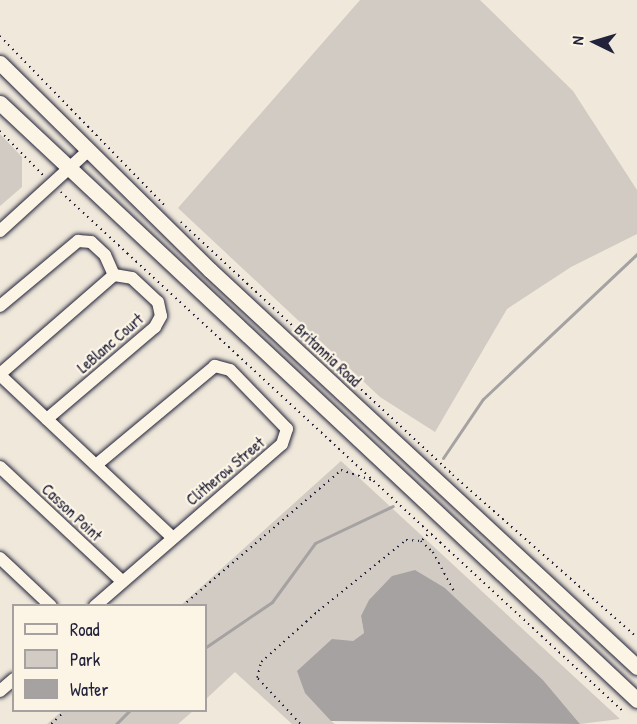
<!DOCTYPE html>
<html>
<head>
<meta charset="utf-8">
<style>
  body { margin:0 }
  #map { position:relative; width:637px; height:724px; overflow:hidden; background:#efe8db; font-family:"Patrick Hand",sans-serif }
  div>[style] { position:absolute }
  .green>* { inset:0; background:#d1cbc3 }
  .water>* { inset:0; background:#a6a2a2 }
  .stream>* { height:3px; margin:-1.5px; padding:0 1.5px; transform-origin:1.5px; border-radius:1.5px; background:#a6a2a2 }
  .path>* { height:1.5px; margin-top:-0.75px; transform-origin:0; background:repeating-linear-gradient(90deg,#22223b 0 1.5px,transparent 0 6px) }
  .roads { filter:drop-shadow(0 0 2px #22223b) drop-shadow(0 0 2px #22223b) }
  .minor>* { height:12px; margin:-6px; padding:0 6px; transform-origin:6px; border-radius:6px; background:#fcf5e5 }
  .major>* { height:15px; margin:-7.5px; padding:0 7.5px; transform-origin:7.5px; border-radius:7.5px; background:#fcf5e5 }
  span { translate:-50% -50%; white-space:nowrap; text-align:center; line-height:1.15; -webkit-text-stroke:4.5px #fcf5e5; paint-order:stroke }
  .street-label { font-size:16px; color:#22223b }
  .legend { position:absolute; left:12px; top:604px; width:195px; height:108px; box-sizing:border-box; background:#fcf5e5; border:2px solid #a5a1a1; margin:0; padding:8px 10px; list-style:none; font-size:18px; color:#22223b }
  .legend li { display:flex; align-items:center; gap:12px; height:30px }
  .legend b { width:30px; border:2px solid #a5a1a1 }
  .north { position:absolute; left:565px; top:12px; width:60px; height:60px; -webkit-text-stroke:4px #fcf5e5; paint-order:stroke; rotate:275deg; font-size:16px; font-weight:700; line-height:24px; text-align:center; color:#22223b }
  .north::after { content:''; display:block; margin:auto; width:21px; height:27px; background:#22223b; clip-path:polygon(50% 0,100% 100%,50% 72%,0 100%) }
</style>
</head>
<body>
<div id="map">
  <div class="green">
    <div style="clip-path:polygon(360px 0,480px 0,573px 91px,637px 190px,637px 234px,571px 267px,507px 309px,435px 432px,380px 397px,178px 208px)"></div>
    <div style="clip-path:polygon(0 134px,22px 157px,22px 187px,0 206px)"></div>
    <div style="clip-path:polygon(341px 461px,620px 719px,580px 724px,543px 680px,445px 588px,361px 616px,364px 633px,353px 641px,331px 721px,335px 724px,292px 724px,235px 672px,206px 699px,206px 606px,180px 606px)"></div>
    <div style="clip-path:polygon(62px 711px,62px 710px,193px 711px,178px 724px,47px 724px)"></div>
  </div>
  <div class="water">
    <div style="clip-path:polygon(415px 570px,445px 588px,543px 680px,580px 724px,331px 721px,305px 693px,297px 671px,332px 639px,353px 641px,364px 633px,361px 616px,369px 600px,392px 576px)"></div>
  </div>
  <div class="stream">
    <div style="left:443px;top:458px;width:71px;rotate:-55.9deg"></div>
    <div style="left:483px;top:399px;width:212px;rotate:-43.3deg"></div>
    <div style="left:206px;top:647px;width:80px;rotate:-34.3deg"></div>
    <div style="left:272px;top:602px;width:73px;rotate:-53.9deg"></div>
    <div style="left:315px;top:543px;width:86px;rotate:-25.4deg"></div>
    <div style="left:116px;top:724px;width:20px;rotate:-45deg"></div>
  </div>
  <div class="path">
    <div style="left:0;top:36px;width:240px;rotate:45.8deg"></div>
    <div style="left:0;top:131px;width:63px;rotate:45.6deg"></div>
    <div style="left:61px;top:192px;width:766px;rotate:42.73deg"></div>
    <div style="left:181px;top:222px;width:371px;rotate:42.9deg"></div>
    <div style="left:453px;top:475px;width:245px;rotate:41.4deg"></div>
    <div style="left:422px;top:540px;width:10px;rotate:-45deg"></div>
    <div style="left:182px;top:606px;width:209px;rotate:-40.5deg"></div>
    <div style="left:341px;top:470px;width:32px;rotate:18deg"></div>
    <div style="left:51px;top:724px;width:21px;rotate:-43deg"></div>
    <div style="left:300px;top:724px;width:63px;rotate:-133.1deg"></div>
    <div style="left:257px;top:678px;width:16px;rotate:-76deg"></div>
    <div style="left:261px;top:662px;width:76px;rotate:-41.8deg"></div>
    <div style="left:318px;top:611px;width:113px;rotate:-38.9deg"></div>
    <div style="left:406px;top:540px;width:15px;rotate:4deg"></div>
    <div style="left:421px;top:541px;width:16px;rotate:43deg"></div>
    <div style="left:433px;top:552px;width:44px;rotate:61.7deg"></div>
  </div>
  <div class="roads">
    <div class="minor">
      <div style="left:0;top:231px;width:119px;rotate:-42.3deg"></div>
      <div style="left:0;top:306px;width:102px;rotate:-39.8deg"></div>
      <div style="left:78px;top:241px;width:13px;rotate:4deg"></div>
      <div style="left:91px;top:242px;width:19px;rotate:43deg"></div>
      <div style="left:105px;top:255px;width:22px;rotate:66deg"></div>
      <div style="left:0;top:374px;width:151px;rotate:-41deg"></div>
      <div style="left:114px;top:275px;width:18px;rotate:9deg"></div>
      <div style="left:132px;top:278px;width:35px;rotate:43deg"></div>
      <div style="left:158px;top:302px;width:14px;rotate:78deg"></div>
      <div style="left:161px;top:316px;width:13px;rotate:119deg"></div>
      <div style="left:155px;top:327px;width:142px;rotate:139.6deg"></div>
      <div style="left:0;top:375px;width:236px;rotate:43.3deg"></div>
      <div style="left:0;top:467px;width:167px;rotate:43.1deg"></div>
      <div style="left:0;top:558px;width:70px;rotate:43.3deg"></div>
      <div style="left:95px;top:606px;width:247px;rotate:-40.9deg"></div>
      <div style="left:282px;top:444px;width:16px;rotate:-72deg"></div>
      <div style="left:287px;top:429px;width:82px;rotate:-134deg"></div>
      <div style="left:230px;top:370px;width:16px;rotate:-165deg"></div>
      <div style="left:215px;top:366px;width:155px;rotate:140.2deg"></div>
      <div style="left:0;top:691px;width:18px;rotate:-41deg"></div>
    </div>
    <div class="major">
      <div style="left:0;top:63px;width:295px;rotate:44.6deg"></div>
      <div style="left:210px;top:270px;width:583px;rotate:42.91deg"></div>
      <div style="left:0;top:103px;width:873px;rotate:43.14deg"></div>
    </div>
  </div>
  <div class="street-label">
    <span style="left:110px;top:343px;rotate:-41deg">LeBlanc Court</span>
    <span style="left:328px;top:355px;rotate:43deg">Britannia Road</span>
    <span style="left:225px;top:471px;rotate:-40deg">Clitherow Street</span>
    <span style="left:72px;top:512px;rotate:43deg">Casson Point</span>
  </div>
  <ul class="legend">
  <li><b style="height:8px;background:#fcf5e5"></b>Road</li>
  <li><b style="height:16px;background:#d1cbc3"></b>Park</li>
  <li><b style="height:16px;background:#a6a2a2"></b>Water</li>
  </ul>
  <div class="north">N</div>
</div>
</body>
</html>
